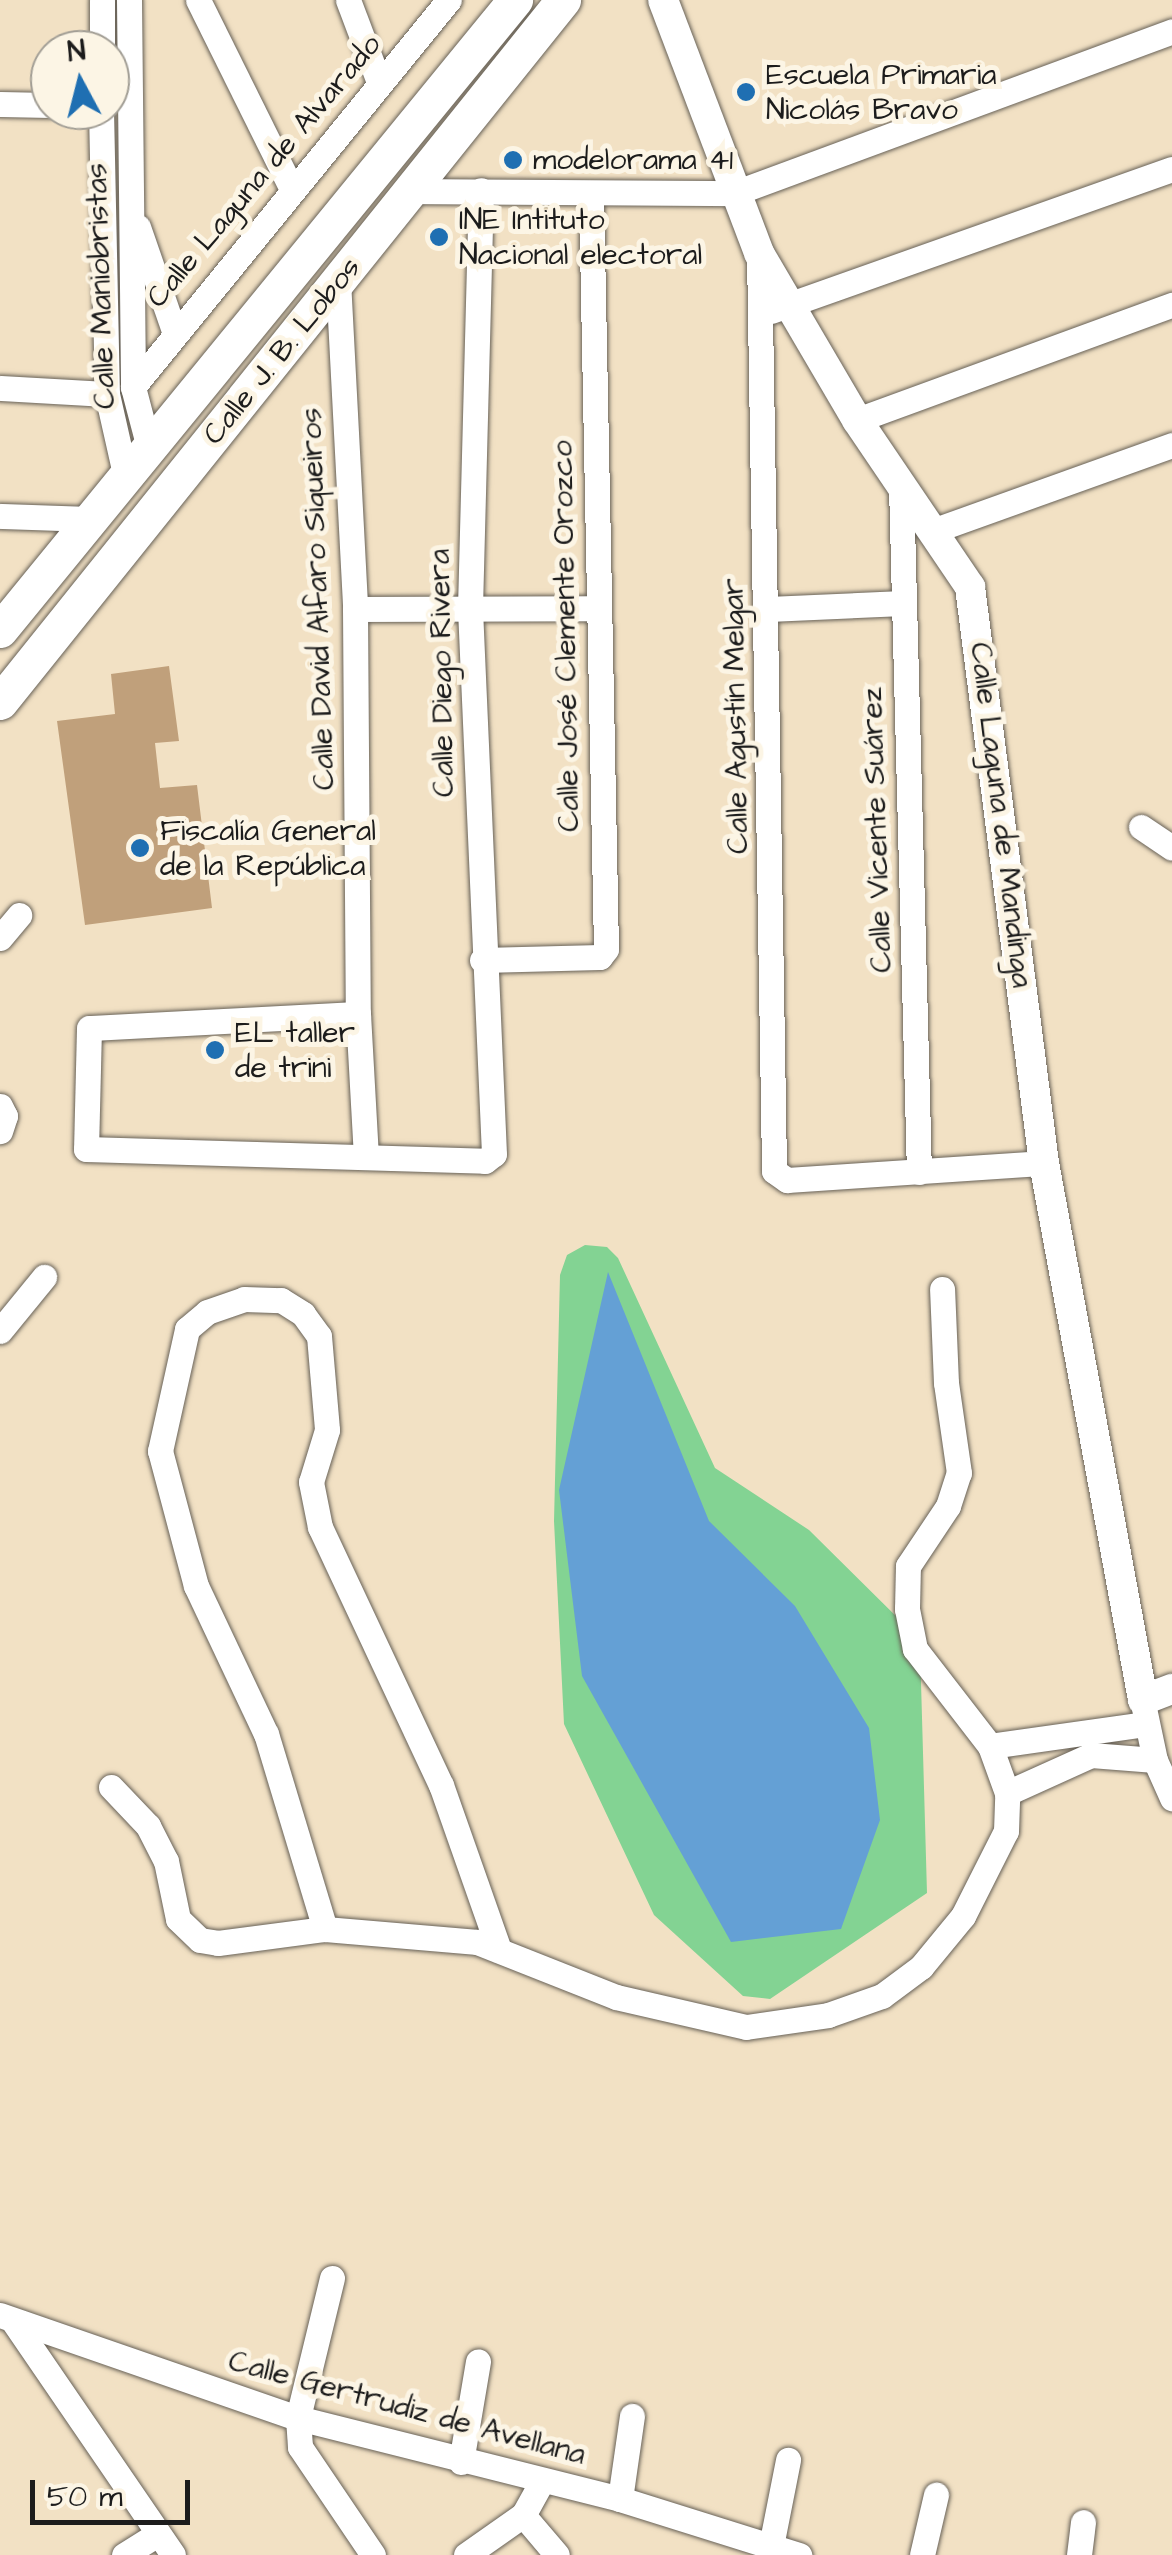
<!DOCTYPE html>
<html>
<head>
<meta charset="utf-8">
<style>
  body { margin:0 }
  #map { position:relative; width:1172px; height:2555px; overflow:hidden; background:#f2e1c4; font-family:"Architects Daughter",sans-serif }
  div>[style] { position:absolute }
  .green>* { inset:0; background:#83d393 }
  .water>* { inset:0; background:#64a0d5 }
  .building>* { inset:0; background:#c0a07b }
  .roads { filter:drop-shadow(0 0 2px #676157) drop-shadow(0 0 2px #676157) }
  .minor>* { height:25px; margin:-12.5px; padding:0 12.5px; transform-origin:12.5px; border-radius:12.5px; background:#fff }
  .tertiary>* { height:30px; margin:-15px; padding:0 15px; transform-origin:15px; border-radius:15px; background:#fff }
  .secondary>* { height:35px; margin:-17.5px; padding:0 17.5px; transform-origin:17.5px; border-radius:17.5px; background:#fff }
  .dots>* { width:28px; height:28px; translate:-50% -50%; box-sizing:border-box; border:5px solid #fcf5e5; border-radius:50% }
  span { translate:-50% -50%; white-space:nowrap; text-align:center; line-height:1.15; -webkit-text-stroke:10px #fcf5e5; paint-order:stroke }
  .poi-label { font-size:30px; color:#1c1c1c }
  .left { translate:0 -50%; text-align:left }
  .street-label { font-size:30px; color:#1c1c1c }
  .north { position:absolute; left:30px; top:30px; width:100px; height:100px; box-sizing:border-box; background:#fcf5e5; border:2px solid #a29e95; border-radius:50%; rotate:353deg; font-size:28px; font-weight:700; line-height:40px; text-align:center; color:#1c1c1c }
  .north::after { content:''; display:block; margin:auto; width:35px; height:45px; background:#1f6fb2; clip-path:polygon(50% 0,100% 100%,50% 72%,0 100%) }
  .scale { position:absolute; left:30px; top:2480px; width:160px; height:45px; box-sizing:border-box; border:5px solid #1c1c1c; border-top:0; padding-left:12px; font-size:30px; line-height:35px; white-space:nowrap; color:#1c1c1c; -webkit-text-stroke:8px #fcf5e5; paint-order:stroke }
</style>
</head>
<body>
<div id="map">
  <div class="green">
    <div style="clip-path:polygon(585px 1245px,607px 1247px,618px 1258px,715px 1468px,809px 1530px,911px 1631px,920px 1647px,927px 1893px,770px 1999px,743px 1996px,654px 1915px,564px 1724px,554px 1521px,560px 1275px,567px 1255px)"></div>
  </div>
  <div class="water">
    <div style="clip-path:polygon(608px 1272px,709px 1521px,795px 1606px,869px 1728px,880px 1820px,841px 1929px,731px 1942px,582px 1676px,559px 1490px)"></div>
  </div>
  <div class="building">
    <div style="clip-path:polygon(169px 666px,179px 741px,155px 743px,160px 788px,197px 785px,212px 908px,85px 925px,57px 721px,115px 714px,111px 674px)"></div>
  </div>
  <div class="roads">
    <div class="minor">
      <div style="left:129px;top:0;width:387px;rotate:89.4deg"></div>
      <div style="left:133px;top:387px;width:63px;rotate:75.3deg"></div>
      <div style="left:198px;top:0;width:211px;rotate:63.6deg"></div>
      <div style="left:348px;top:0;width:88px;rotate:69.3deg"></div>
      <div style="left:102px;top:50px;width:50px;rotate:-90deg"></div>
      <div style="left:0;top:104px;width:50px;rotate:1.1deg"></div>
      <div style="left:101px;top:110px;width:284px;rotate:88.8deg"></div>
      <div style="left:107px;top:394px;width:86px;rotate:77.3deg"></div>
      <div style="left:411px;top:191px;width:324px;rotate:0.4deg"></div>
      <div style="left:735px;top:193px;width:466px;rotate:-20.3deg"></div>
      <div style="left:138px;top:227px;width:110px;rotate:70.9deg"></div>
      <div style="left:759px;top:253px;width:918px;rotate:89.06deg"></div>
      <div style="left:774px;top:1171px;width:16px;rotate:35deg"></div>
      <div style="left:787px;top:1180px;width:258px;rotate:-3.8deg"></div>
      <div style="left:338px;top:280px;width:329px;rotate:87deg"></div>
      <div style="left:355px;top:609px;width:405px;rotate:89.6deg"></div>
      <div style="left:358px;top:1014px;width:141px;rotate:86.8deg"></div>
      <div style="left:771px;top:311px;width:425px;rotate:-19.5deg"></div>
      <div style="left:133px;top:387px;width:500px;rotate:-50.8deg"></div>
      <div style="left:0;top:388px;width:107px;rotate:3.2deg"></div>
      <div style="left:857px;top:420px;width:335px;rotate:-20.1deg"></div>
      <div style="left:901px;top:486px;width:686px;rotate:88.5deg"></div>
      <div style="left:0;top:516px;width:92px;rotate:1.9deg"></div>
      <div style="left:935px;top:530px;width:252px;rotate:-19.7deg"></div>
      <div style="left:355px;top:609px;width:241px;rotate:-0.2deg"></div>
      <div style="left:768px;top:609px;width:135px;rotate:-2.5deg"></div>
      <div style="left:1141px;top:827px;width:37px;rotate:34deg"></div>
      <div style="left:0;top:938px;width:30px;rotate:-50deg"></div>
      <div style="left:482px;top:960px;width:118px;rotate:-1.5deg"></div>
      <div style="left:600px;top:957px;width:10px;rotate:-53deg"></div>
      <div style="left:606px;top:949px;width:756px;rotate:-91.14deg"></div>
      <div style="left:358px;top:1014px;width:269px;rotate:177deg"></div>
      <div style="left:89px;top:1028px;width:121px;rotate:91.4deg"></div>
      <div style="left:86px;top:1149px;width:399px;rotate:1.7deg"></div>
      <div style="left:485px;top:1161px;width:11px;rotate:-38deg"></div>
      <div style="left:494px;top:1154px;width:547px;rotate:-92.52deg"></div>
      <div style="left:470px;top:608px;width:418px;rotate:-88.5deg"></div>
      <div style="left:0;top:1106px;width:11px;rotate:63deg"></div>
      <div style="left:5px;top:1116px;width:16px;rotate:108deg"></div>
      <div style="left:0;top:1331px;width:70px;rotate:-50.8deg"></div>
      <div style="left:1144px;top:1708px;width:53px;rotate:78.1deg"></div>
      <div style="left:1155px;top:1760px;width:42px;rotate:65.9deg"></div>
      <div style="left:990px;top:1746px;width:156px;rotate:-8.1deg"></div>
      <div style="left:111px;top:1787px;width:54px;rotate:46.5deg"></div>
      <div style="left:148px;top:1826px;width:39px;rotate:63deg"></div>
      <div style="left:166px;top:1861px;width:59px;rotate:78.3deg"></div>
      <div style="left:178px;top:1919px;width:30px;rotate:44deg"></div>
      <div style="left:200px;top:1940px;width:18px;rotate:9deg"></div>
      <div style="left:218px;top:1943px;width:108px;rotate:-7.5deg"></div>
      <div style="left:325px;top:1929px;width:153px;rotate:4.9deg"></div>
      <div style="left:477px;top:1942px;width:149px;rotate:21.6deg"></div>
      <div style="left:616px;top:1997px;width:133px;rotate:13deg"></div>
      <div style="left:746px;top:2027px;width:83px;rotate:-8.3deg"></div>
      <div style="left:828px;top:2015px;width:57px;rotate:-19.4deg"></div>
      <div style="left:882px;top:1996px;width:49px;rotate:-36.6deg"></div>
      <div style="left:921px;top:1967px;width:66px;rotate:-50.5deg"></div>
      <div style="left:963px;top:1916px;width:95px;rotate:-63.2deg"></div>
      <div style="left:1006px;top:1831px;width:38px;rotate:-88deg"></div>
      <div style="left:1007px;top:1793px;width:50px;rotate:-109.9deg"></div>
      <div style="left:990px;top:1746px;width:123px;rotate:-127.7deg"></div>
      <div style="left:915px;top:1649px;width:41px;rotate:-101.3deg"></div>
      <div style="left:907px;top:1609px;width:43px;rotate:-88.7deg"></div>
      <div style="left:908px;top:1566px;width:72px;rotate:-56.3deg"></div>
      <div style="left:948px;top:1506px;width:35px;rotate:-72deg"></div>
      <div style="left:959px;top:1473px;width:91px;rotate:-98.2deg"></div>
      <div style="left:946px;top:1383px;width:94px;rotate:-92.4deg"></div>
      <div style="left:1007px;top:1793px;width:92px;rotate:-24.3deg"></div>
      <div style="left:1091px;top:1755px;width:64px;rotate:4.5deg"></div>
      <div style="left:325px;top:1929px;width:204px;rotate:-106.8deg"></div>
      <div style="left:266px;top:1734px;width:164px;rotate:-115.3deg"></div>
      <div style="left:196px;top:1586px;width:140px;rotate:-104.9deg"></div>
      <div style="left:160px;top:1451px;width:125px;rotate:-77.5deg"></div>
      <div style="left:187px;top:1329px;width:26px;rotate:-40deg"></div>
      <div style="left:207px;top:1312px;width:39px;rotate:-19deg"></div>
      <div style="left:244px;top:1299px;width:37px;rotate:2deg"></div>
      <div style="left:281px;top:1300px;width:26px;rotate:32deg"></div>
      <div style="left:303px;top:1314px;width:27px;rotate:54deg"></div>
      <div style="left:319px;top:1336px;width:94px;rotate:85.1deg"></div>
      <div style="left:327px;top:1430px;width:54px;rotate:107.1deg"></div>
      <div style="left:311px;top:1482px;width:46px;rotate:78.7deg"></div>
      <div style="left:320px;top:1527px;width:285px;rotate:64.9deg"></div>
      <div style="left:441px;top:1785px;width:175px;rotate:70.6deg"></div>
      <div style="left:332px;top:2278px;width:144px;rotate:103.7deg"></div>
      <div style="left:298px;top:2418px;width:29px;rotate:86deg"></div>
      <div style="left:300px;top:2447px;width:130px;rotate:55.9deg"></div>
      <div style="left:0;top:2315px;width:315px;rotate:19.1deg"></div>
      <div style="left:298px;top:2418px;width:332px;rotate:14.1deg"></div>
      <div style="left:620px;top:2499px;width:188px;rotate:17.4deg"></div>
      <div style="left:13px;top:2321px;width:283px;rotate:55.6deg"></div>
      <div style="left:461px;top:2462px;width:102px;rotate:-80.4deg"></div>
      <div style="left:541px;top:2483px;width:37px;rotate:119deg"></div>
      <div style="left:523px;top:2515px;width:52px;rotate:49.6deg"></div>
      <div style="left:620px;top:2499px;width:84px;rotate:-81.8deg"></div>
      <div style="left:124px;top:2555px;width:40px;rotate:-32deg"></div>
      <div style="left:466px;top:2555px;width:70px;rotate:-35.1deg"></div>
      <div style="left:777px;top:2555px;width:11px;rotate:-124deg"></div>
      <div style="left:771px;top:2546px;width:88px;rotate:-78.8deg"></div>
      <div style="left:922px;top:2555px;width:62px;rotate:-76.9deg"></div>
      <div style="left:1079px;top:2555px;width:33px;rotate:-83deg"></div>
    </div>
    <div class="tertiary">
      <div style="left:663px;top:0;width:271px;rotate:69.2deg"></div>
      <div style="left:759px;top:253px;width:194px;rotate:59.6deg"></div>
      <div style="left:857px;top:420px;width:202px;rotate:55.9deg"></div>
      <div style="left:970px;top:587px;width:581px;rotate:82.68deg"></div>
      <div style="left:1044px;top:1163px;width:546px;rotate:79.55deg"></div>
      <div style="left:1143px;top:1700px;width:31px;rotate:-21deg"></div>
    </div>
    <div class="secondary">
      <div style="left:0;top:630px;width:814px;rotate:-50.74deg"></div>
      <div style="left:0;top:702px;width:900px;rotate:-51.27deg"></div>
    </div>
  </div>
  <div class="dots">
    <div style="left:746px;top:92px;background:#1f6fb2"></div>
    <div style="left:513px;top:160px;background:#1f6fb2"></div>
    <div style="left:439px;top:237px;background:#1f6fb2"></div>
    <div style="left:140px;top:848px;background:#1f6fb2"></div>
    <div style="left:215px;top:1050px;background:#1f6fb2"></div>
  </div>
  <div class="poi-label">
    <span class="left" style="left:766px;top:92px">Escuela Primaria<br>Nicolás Bravo</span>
    <span class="left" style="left:533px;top:160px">modelorama 41</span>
    <span class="left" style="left:459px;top:237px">INE Intituto<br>Nacional electoral</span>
    <span class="left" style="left:160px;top:848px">Fiscalía General<br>de la República</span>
    <span class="left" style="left:235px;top:1050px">EL taller<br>de trini</span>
  </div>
  <div class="street-label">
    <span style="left:264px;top:171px;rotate:-50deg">Calle Laguna de Alvarado</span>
    <span style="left:101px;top:286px;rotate:-92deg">Calle Maniobristas</span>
    <span style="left:282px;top:351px;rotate:-51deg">Calle J. B. Lobos</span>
    <span style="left:318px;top:599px;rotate:-92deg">Calle David Alfaro Siqueiros</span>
    <span style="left:566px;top:636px;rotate:-91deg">Calle José Clemente Orozco</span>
    <span style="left:442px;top:673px;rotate:-91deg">Calle Diego Rivera</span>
    <span style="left:736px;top:716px;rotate:-91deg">Calle Agustín Melgar</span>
    <span style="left:1001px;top:815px;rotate:83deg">Calle Laguna de Mandinga</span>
    <span style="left:877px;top:830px;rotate:-92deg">Calle Vicente Suárez</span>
    <span style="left:407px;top:2408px;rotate:15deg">Calle Gertrudiz de Avellana</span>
  </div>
  <div class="north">N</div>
  <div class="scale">50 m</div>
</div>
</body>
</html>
